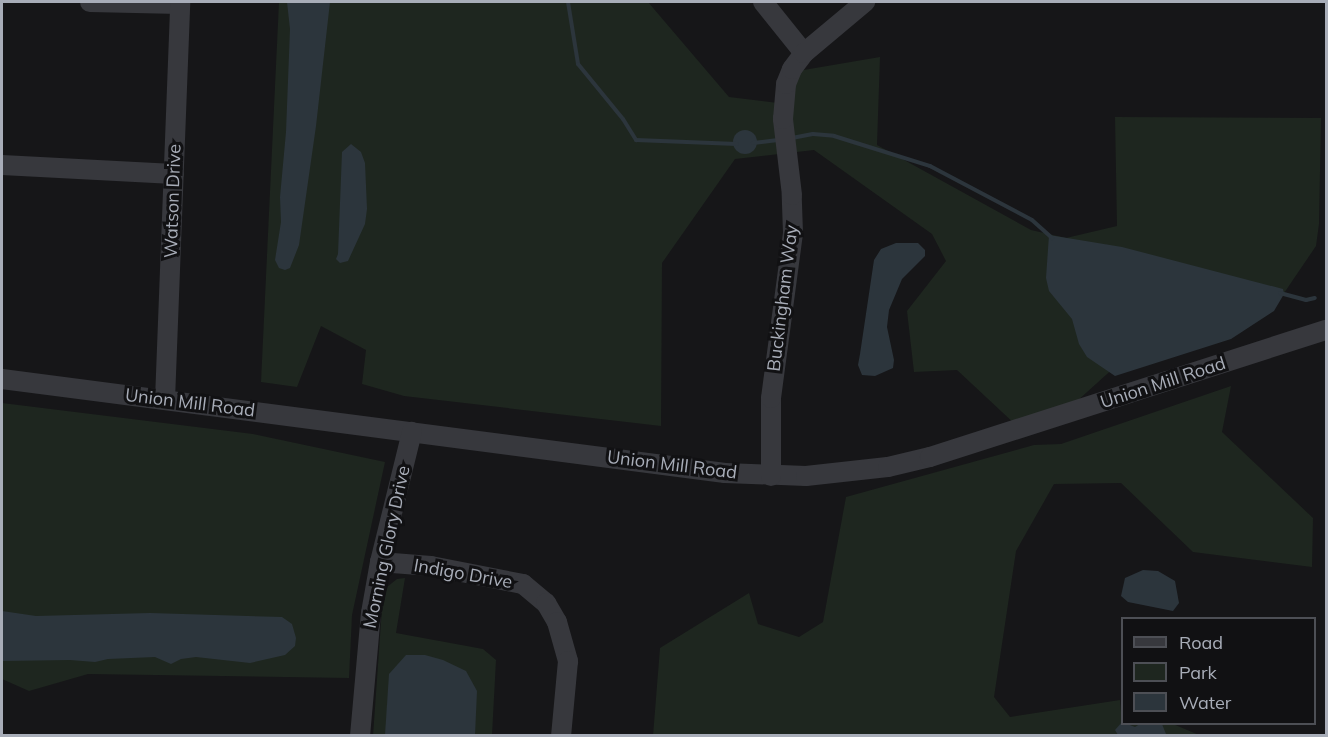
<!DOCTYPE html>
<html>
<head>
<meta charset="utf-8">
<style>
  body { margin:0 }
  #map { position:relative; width:1328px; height:737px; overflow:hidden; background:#161618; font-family:Mulish,sans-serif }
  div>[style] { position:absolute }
  .green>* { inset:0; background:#1e261f }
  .water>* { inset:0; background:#2c353c }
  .round { border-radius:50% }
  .stream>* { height:4px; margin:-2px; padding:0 2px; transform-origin:2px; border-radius:2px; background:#2c353c }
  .minor>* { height:20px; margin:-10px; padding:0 10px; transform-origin:10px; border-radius:10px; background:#37383d }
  span { translate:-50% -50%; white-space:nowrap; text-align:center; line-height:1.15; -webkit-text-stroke:6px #111113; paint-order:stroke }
  .street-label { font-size:18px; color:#a8adb8 }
  .frame { position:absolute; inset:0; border:3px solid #a8adb8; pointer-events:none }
  .legend { position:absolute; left:1121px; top:617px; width:195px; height:108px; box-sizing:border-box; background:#111113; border:2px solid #4d4f55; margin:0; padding:8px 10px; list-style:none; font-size:18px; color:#a8adb8 }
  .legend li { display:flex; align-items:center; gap:12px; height:30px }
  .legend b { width:30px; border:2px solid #4d4f55 }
</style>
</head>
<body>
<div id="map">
  <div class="green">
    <div style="clip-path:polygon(279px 2px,648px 2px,729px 97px,778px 103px,786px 73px,880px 57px,877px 145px,1031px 230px,1066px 238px,1117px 226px,1115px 117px,1321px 118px,1319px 224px,1316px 246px,1280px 299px,1127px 356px,1066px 411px,1017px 426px,957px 370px,914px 372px,907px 311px,946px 261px,932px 234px,814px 150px,735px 159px,662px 263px,661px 426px,404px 396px,362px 384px,366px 350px,321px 326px,297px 387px,261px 382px)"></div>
    <div style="clip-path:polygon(1231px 386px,1222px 432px,1313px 518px,1312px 567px,1193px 552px,1121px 483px,1054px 484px,1016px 551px,994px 697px,1010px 717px,1120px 700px,1122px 724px,1173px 724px,1199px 735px,653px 736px,660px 648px,749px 593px,758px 624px,799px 637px,823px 622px,846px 497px,1034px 445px,1061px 444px)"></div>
    <div style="clip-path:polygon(2px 403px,253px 434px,385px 462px,352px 615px,349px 678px,88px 674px,29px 691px,2px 679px)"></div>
    <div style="clip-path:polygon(405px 578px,396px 633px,483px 649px,496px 660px,492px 735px,373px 736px,382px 608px,387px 587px,397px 579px)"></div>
  </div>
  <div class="water">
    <div style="clip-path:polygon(287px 2px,330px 2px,316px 126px,299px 245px,290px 268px,285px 270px,279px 268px,275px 260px,281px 222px,280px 197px,286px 132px,290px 29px)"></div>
    <div class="round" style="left:733px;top:130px;width:24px;height:24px"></div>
    <div style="clip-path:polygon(351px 144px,361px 152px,365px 163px,367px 209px,365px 224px,348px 261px,340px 263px,336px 259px,338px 254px,342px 152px)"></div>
    <div style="clip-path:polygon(1049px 235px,1122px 247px,1283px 289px,1284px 294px,1274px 311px,1231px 339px,1115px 376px,1087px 357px,1079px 344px,1072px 319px,1049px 291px,1046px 278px)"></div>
    <div style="clip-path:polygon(896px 243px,918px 243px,925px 250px,925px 256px,902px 279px,889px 310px,887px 327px,894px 360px,893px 368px,875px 376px,862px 375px,858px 365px,860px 354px,874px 260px,881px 249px)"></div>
    <div style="clip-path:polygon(1143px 570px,1158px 571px,1175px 581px,1179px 603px,1173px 611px,1128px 602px,1121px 596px,1125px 578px)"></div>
    <div style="clip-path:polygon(2px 611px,36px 616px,150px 613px,282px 617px,292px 624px,296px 638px,295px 646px,285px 655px,250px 663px,196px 657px,181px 659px,171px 664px,155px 657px,108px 659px,95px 662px,70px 660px,2px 661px)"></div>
    <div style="clip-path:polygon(406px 655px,425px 655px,443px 660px,466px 671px,477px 691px,475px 735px,385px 735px,389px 674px)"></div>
    <div style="clip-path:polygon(1122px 722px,1135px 727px,1140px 724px,1162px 724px,1166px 734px,1118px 735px,1115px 730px)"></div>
  </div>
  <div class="stream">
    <div style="left:568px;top:2px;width:63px;rotate:80.8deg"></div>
    <div style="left:578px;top:64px;width:71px;rotate:50.7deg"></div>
    <div style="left:623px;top:119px;width:25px;rotate:58deg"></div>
    <div style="left:636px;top:140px;width:101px;rotate:2.3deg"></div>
    <div style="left:792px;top:138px;width:21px;rotate:-11deg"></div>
    <div style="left:813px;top:134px;width:21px;rotate:5deg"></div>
    <div style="left:834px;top:136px;width:101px;rotate:17.4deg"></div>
    <div style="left:930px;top:166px;width:115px;rotate:27.9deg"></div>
    <div style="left:1032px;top:220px;width:27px;rotate:42deg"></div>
    <div style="left:753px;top:143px;width:25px;rotate:-7deg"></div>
    <div style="left:1280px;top:293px;width:27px;rotate:15deg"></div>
    <div style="left:1306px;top:300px;width:9px;rotate:-13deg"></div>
  </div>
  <div class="minor">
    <div style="left:90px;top:2px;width:90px;rotate:1.3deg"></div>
    <div style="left:763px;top:2px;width:65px;rotate:51.2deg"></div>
    <div style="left:2px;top:165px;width:172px;rotate:3deg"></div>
    <div style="left:2px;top:379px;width:729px;rotate:7.41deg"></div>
    <div style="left:725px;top:473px;width:81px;rotate:2.1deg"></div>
    <div style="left:806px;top:476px;width:82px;rotate:-6.3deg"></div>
    <div style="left:888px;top:467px;width:43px;rotate:-13.4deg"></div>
    <div style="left:930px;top:457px;width:416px;rotate:-17.8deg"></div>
    <div style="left:165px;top:400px;width:398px;rotate:-87.8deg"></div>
    <div style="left:771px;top:476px;width:78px;rotate:-90deg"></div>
    <div style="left:771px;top:398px;width:166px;rotate:-82.4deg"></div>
    <div style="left:793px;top:233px;width:38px;rotate:-92deg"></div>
    <div style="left:792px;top:195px;width:77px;rotate:-96.8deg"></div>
    <div style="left:783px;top:119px;width:35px;rotate:-85deg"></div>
    <div style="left:786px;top:84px;width:16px;rotate:-68deg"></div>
    <div style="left:792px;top:69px;width:20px;rotate:-53deg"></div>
    <div style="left:804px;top:53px;width:80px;rotate:-39.9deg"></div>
    <div style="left:380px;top:562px;width:51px;rotate:4.5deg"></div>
    <div style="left:431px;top:566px;width:94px;rotate:11.1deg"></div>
    <div style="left:523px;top:584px;width:30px;rotate:40deg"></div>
    <div style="left:546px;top:603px;width:22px;rotate:60deg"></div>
    <div style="left:557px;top:622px;width:41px;rotate:74.2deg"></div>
    <div style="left:568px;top:661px;width:75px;rotate:95.3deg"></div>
    <div style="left:360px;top:736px;width:123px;rotate:-84.9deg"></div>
    <div style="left:371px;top:613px;width:52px;rotate:-80deg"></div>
    <div style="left:380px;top:562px;width:134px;rotate:-76.2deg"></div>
  </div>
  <div class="street-label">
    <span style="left:173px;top:201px;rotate:-88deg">Watson Drive</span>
    <span style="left:783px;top:298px;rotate:-83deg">Buckingham Way</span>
    <span style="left:1163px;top:383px;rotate:-18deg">Union Mill Road</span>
    <span style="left:190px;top:403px;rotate:7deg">Union Mill Road</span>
    <span style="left:672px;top:465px;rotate:7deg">Union Mill Road</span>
    <span style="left:387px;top:547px;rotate:-78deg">Morning Glory Drive</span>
    <span style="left:463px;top:574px;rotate:10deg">Indigo Drive</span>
  </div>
  <div class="frame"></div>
  <ul class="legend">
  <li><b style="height:8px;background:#37383d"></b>Road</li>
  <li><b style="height:16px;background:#1e261f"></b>Park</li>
  <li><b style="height:16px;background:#2c353c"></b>Water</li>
  </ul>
</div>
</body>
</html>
